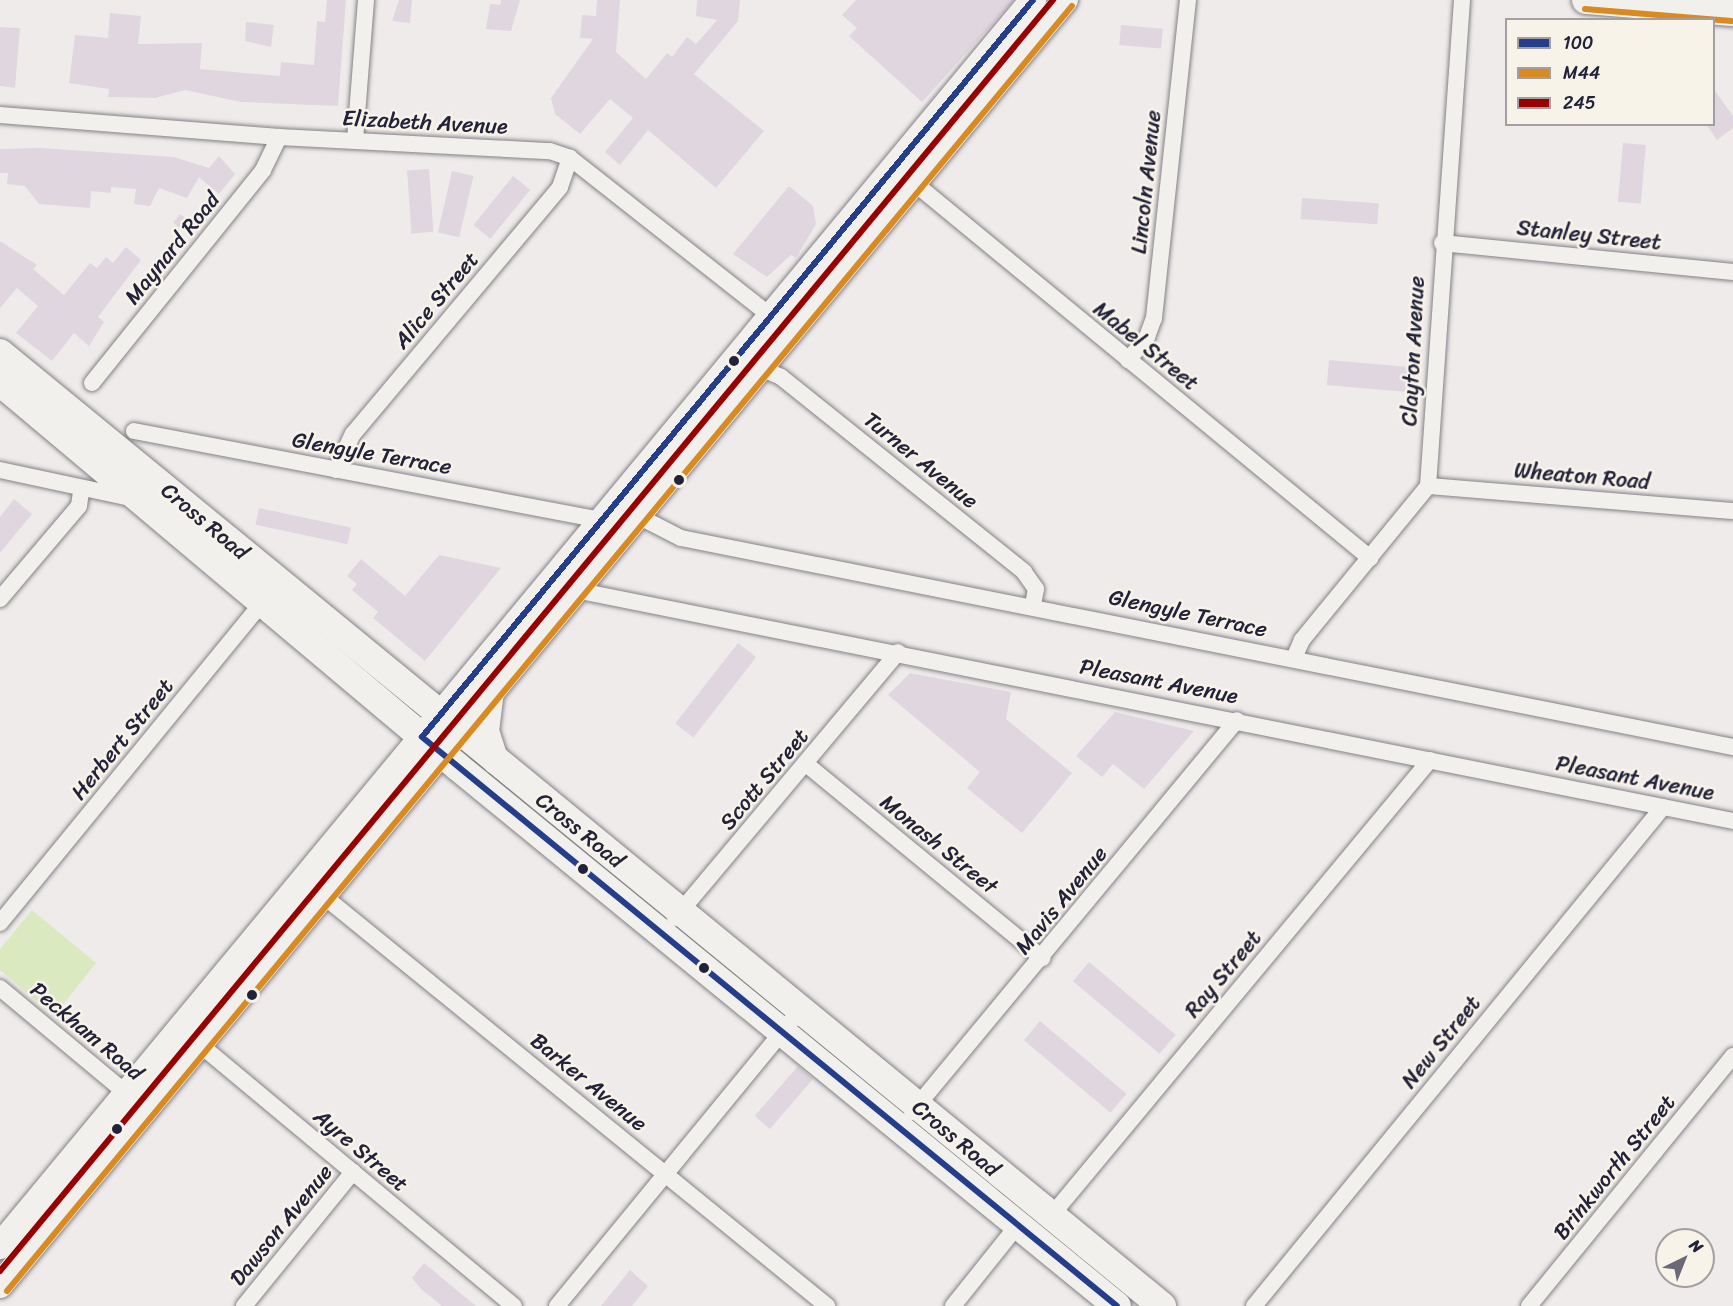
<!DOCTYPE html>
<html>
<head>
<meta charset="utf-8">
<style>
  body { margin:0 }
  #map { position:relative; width:1733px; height:1306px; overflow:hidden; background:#f0ebeb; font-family:Sriracha,sans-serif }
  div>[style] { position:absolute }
  .green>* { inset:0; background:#dbe9c1 }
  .building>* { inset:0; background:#dfd6df; transform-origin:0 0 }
  .roads { filter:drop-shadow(0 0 2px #838186) drop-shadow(0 0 2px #838186) }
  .street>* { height:16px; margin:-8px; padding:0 8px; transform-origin:8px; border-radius:8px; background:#f2f0ed }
  .primary>* { height:26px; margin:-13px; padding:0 13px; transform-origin:13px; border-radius:13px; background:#f2f0ed }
  .highway>* { height:28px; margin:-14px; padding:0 14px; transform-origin:14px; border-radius:14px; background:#f2f0ed }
  .bus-1>* { height:6px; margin:-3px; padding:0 3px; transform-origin:3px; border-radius:3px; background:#243e8c }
  .bus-2>* { height:6px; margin:-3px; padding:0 3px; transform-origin:3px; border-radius:3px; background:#d98b22 }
  .bus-3>* { height:6px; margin:-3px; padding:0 3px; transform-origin:3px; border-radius:3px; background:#900 }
  .dots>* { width:16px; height:16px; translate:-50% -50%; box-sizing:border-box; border:3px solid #f7f3e8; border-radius:50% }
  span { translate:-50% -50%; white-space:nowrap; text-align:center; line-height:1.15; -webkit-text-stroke:5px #f7f3e8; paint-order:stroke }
  .street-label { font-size:22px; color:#22223b }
  .legend { position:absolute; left:1505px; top:18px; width:210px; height:108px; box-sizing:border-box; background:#f7f3e8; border:2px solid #a29fa3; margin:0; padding:8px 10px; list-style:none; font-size:18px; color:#22223b }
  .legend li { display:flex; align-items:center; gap:12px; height:30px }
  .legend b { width:30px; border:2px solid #a29fa3 }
  .north { position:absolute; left:1655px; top:1228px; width:60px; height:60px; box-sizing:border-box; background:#f7f3e8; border:2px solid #a29fa3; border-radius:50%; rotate:43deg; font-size:16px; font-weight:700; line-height:24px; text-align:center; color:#22223b }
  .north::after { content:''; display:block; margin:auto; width:21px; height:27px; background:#6a6879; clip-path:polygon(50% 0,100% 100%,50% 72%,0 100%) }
</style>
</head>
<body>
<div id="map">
  <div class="green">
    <div style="clip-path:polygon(32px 910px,96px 963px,54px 1016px,0 970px,0 949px)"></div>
  </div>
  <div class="building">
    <div style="clip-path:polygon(327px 0,346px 0,338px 106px,241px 102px,185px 90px,155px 98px,108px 97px,109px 89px,69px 83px,75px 35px,108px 38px,110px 13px,141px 16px,138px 44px,202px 43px,200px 69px,280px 76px,281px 62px,314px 65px,317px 21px,325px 22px)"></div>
    <div style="clip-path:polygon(399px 0,412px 0,410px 23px,392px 21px)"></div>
    <div style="clip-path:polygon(501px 0,520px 0,511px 31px,486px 29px,490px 4px,500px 5px)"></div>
    <div style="clip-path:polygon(597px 0,620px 0,616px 52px,646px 79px,667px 53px,672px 57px,687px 37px,696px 44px,717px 20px,696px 16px,697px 0,740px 0,738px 21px,694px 74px,764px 131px,716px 188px,648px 130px,620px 165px,605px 152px,633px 118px,610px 99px,580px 134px,555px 114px,551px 98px,593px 39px,580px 38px,582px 15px,596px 16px)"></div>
    <div style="clip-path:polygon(856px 0,1014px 0,922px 102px,849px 36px,857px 28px,842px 15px)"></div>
    <div style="clip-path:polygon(246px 22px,274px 25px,271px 47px,245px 41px)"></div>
    <div style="left:1121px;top:25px;width:42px;height:20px;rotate:5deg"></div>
    <div style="clip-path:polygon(0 27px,20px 28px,15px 88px,0 86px)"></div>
    <div style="clip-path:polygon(1713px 88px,1733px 116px,1733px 128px,1717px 140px,1706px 124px,1713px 124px)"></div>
    <div style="left:1623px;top:143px;width:23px;height:59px;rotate:5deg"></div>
    <div style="clip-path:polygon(41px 148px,174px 157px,209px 168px,219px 156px,235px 174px,219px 194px,199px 177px,187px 198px,159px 188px,150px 206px,134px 204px,136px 189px,111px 187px,111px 193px,91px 191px,90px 208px,39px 204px,25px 186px,7px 184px,8px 173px,0 173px,0 149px)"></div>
    <div style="left:429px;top:169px;width:63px;height:22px;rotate:86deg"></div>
    <div style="left:452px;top:171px;width:22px;height:63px;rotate:13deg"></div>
    <div style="left:513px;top:176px;width:22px;height:63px;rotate:39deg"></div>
    <div style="clip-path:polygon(789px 186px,813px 206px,816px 224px,796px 258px,791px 255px,767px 277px,733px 254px)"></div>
    <div style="left:1302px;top:198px;width:77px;height:21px;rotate:4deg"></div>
    <div style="left:180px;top:214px;width:18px;height:11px;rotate:38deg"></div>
    <div style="clip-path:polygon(0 241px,37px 265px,33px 269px,64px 295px,90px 263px,97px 268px,106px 257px,113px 263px,126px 247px,141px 260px,98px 317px,104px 322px,89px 346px,74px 333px,52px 361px,16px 333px,38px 306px,17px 288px,0 308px)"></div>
    <div style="left:1329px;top:360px;width:80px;height:25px;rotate:5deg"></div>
    <div style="clip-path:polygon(14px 499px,32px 514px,0 553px,0 517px)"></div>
    <div style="left:259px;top:508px;width:94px;height:17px;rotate:12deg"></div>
    <div style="clip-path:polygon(439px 555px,501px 568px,425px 661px,373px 618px,378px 612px,352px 590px,357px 584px,347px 576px,361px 559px,405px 596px)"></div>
    <div style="left:738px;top:643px;width:23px;height:102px;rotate:38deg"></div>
    <div style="clip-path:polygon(910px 673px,1011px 692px,1006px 719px,1072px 773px,1022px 833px,967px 788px,980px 772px,888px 695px)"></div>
    <div style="clip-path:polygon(1115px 712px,1194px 731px,1144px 789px,1113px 764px,1102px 777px,1076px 756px)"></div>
    <div style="left:1089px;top:962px;width:113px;height:25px;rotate:40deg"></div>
    <div style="left:1040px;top:1021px;width:113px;height:25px;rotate:40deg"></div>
    <div style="left:798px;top:1066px;width:20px;height:66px;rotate:41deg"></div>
    <div style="clip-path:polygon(424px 1263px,476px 1306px,442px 1306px,421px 1289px,412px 1278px)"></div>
    <div style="clip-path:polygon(630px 1270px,648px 1286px,632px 1306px,601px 1306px)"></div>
  </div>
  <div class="roads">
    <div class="street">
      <div style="left:0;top:115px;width:280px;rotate:4.5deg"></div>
      <div style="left:279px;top:137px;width:271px;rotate:3deg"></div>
      <div style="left:550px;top:151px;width:21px;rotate:19deg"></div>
      <div style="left:570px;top:158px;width:263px;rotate:38.2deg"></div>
      <div style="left:355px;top:140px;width:140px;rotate:-85.5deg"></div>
      <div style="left:907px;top:177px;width:600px;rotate:39.45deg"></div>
      <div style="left:1442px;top:243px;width:292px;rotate:5.7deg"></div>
      <div style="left:1128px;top:360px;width:30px;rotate:-50deg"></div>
      <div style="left:1147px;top:337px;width:20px;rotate:-70deg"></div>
      <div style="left:1154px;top:318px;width:320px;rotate:-83.9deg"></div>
      <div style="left:758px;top:367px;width:25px;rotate:23deg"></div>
      <div style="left:781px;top:377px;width:312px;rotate:38.7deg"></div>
      <div style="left:1024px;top:572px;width:21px;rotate:55deg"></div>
      <div style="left:1036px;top:589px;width:15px;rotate:101deg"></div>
      <div style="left:92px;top:383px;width:273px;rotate:-51.2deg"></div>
      <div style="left:263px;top:170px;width:37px;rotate:-64deg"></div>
      <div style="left:134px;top:431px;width:476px;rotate:10.8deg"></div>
      <div style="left:0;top:470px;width:138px;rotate:12.1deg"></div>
      <div style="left:336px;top:470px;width:40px;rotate:-65deg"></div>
      <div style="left:353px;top:434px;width:322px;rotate:-50deg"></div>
      <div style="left:560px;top:187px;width:31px;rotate:-71deg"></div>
      <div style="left:1428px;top:486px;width:306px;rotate:4.7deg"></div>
      <div style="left:638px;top:516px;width:48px;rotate:27.1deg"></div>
      <div style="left:681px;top:538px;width:1073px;rotate:11.24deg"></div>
      <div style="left:575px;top:590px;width:1181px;rotate:11.28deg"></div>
      <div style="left:0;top:599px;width:122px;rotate:-49.7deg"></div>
      <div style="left:79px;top:506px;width:14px;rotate:-82deg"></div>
      <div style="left:1294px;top:658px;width:20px;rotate:-66deg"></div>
      <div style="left:1302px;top:640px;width:199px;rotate:-50.7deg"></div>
      <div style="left:1428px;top:486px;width:487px;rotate:-86deg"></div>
      <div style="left:806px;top:764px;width:306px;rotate:39.4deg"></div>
      <div style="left:321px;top:894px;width:653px;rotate:39.15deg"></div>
      <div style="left:675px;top:918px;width:347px;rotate:-50deg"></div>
      <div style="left:0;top:923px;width:421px;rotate:-50.7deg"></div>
      <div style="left:0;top:988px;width:173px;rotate:39.8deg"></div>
      <div style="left:192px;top:1038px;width:419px;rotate:39.8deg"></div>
      <div style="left:912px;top:1112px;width:509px;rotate:-50.34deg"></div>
      <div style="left:1051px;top:1216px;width:593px;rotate:-50.27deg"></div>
      <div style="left:244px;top:1306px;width:173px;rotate:-50.9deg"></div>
      <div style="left:557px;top:1306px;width:384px;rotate:-50.6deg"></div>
      <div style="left:953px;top:1306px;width:104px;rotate:-51.3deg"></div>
      <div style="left:1254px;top:1306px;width:645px;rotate:-50.66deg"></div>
      <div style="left:1529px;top:1306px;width:323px;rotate:-50.8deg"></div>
    </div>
    <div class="primary">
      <div style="left:491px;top:691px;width:40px;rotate:97.1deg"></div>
      <div style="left:486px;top:731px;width:32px;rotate:72deg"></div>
      <div style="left:0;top:1246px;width:1619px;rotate:-50.34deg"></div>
      <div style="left:0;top:1285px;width:1669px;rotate:-50.35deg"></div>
    </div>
    <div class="highway">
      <div style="left:1586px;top:0;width:147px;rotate:4.7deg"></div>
      <div style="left:0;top:353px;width:1503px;rotate:39.36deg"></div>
      <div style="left:0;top:382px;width:598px;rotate:40.05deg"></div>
      <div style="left:458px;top:767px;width:851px;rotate:39.28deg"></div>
    </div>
  </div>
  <div class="bus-1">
    <div style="left:1033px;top:0;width:957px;rotate:129.66deg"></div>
    <div style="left:422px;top:737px;width:898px;rotate:39.31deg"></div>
  </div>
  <div class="bus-2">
    <div style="left:1585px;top:9px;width:147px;rotate:4.7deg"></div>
    <div style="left:7px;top:1291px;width:1669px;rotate:-50.35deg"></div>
  </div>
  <div class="bus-3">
    <div style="left:0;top:1271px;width:1651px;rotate:-50.36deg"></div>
  </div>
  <div class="dots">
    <div style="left:734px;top:361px;background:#22223b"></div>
    <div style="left:679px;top:480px;background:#22223b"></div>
    <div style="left:583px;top:869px;background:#22223b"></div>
    <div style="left:704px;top:968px;background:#22223b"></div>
    <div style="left:252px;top:995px;background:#22223b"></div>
    <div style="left:117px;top:1129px;background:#22223b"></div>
  </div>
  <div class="street-label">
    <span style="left:425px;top:122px;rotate:3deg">Elizabeth Avenue</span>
    <span style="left:1146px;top:182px;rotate:-84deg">Lincoln Avenue</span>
    <span style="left:1589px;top:235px;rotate:6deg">Stanley Street</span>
    <span style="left:172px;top:248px;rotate:-51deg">Maynard Road</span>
    <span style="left:436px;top:300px;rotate:-50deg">Alice Street</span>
    <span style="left:1146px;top:346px;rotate:39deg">Mabel Street</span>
    <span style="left:1413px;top:351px;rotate:-87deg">Clayton Avenue</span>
    <span style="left:372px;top:453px;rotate:10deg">Glengyle Terrace</span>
    <span style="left:921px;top:460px;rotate:39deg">Turner Avenue</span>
    <span style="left:1582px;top:476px;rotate:5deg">Wheaton Road</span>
    <span style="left:205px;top:521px;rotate:40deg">Cross Road</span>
    <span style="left:1188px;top:613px;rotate:12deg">Glengyle Terrace</span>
    <span style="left:1159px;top:681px;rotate:11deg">Pleasant Avenue</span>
    <span style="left:122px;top:739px;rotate:-51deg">Herbert Street</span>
    <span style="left:1635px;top:778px;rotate:11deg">Pleasant Avenue</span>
    <span style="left:764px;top:779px;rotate:-50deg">Scott Street</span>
    <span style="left:580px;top:830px;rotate:39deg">Cross Road</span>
    <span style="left:939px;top:844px;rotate:39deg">Monash Street</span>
    <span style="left:1061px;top:900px;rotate:-51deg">Mavis Avenue</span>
    <span style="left:1223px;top:974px;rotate:-50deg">Ray Street</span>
    <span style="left:87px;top:1031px;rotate:40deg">Peckham Road</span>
    <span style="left:1441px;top:1042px;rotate:-51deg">New Street</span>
    <span style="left:589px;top:1082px;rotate:39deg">Barker Avenue</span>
    <span style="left:956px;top:1138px;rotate:40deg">Cross Road</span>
    <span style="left:361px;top:1150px;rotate:40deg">Ayre Street</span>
    <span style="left:1614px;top:1167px;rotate:-51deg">Brinkworth Street</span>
    <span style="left:281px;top:1225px;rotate:-51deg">Dawson Avenue</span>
  </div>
  <ul class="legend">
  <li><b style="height:8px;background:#243e8c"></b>100</li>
  <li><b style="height:8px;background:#d98b22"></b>M44</li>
  <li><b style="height:8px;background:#900"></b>245</li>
  </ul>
  <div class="north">N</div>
</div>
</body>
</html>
